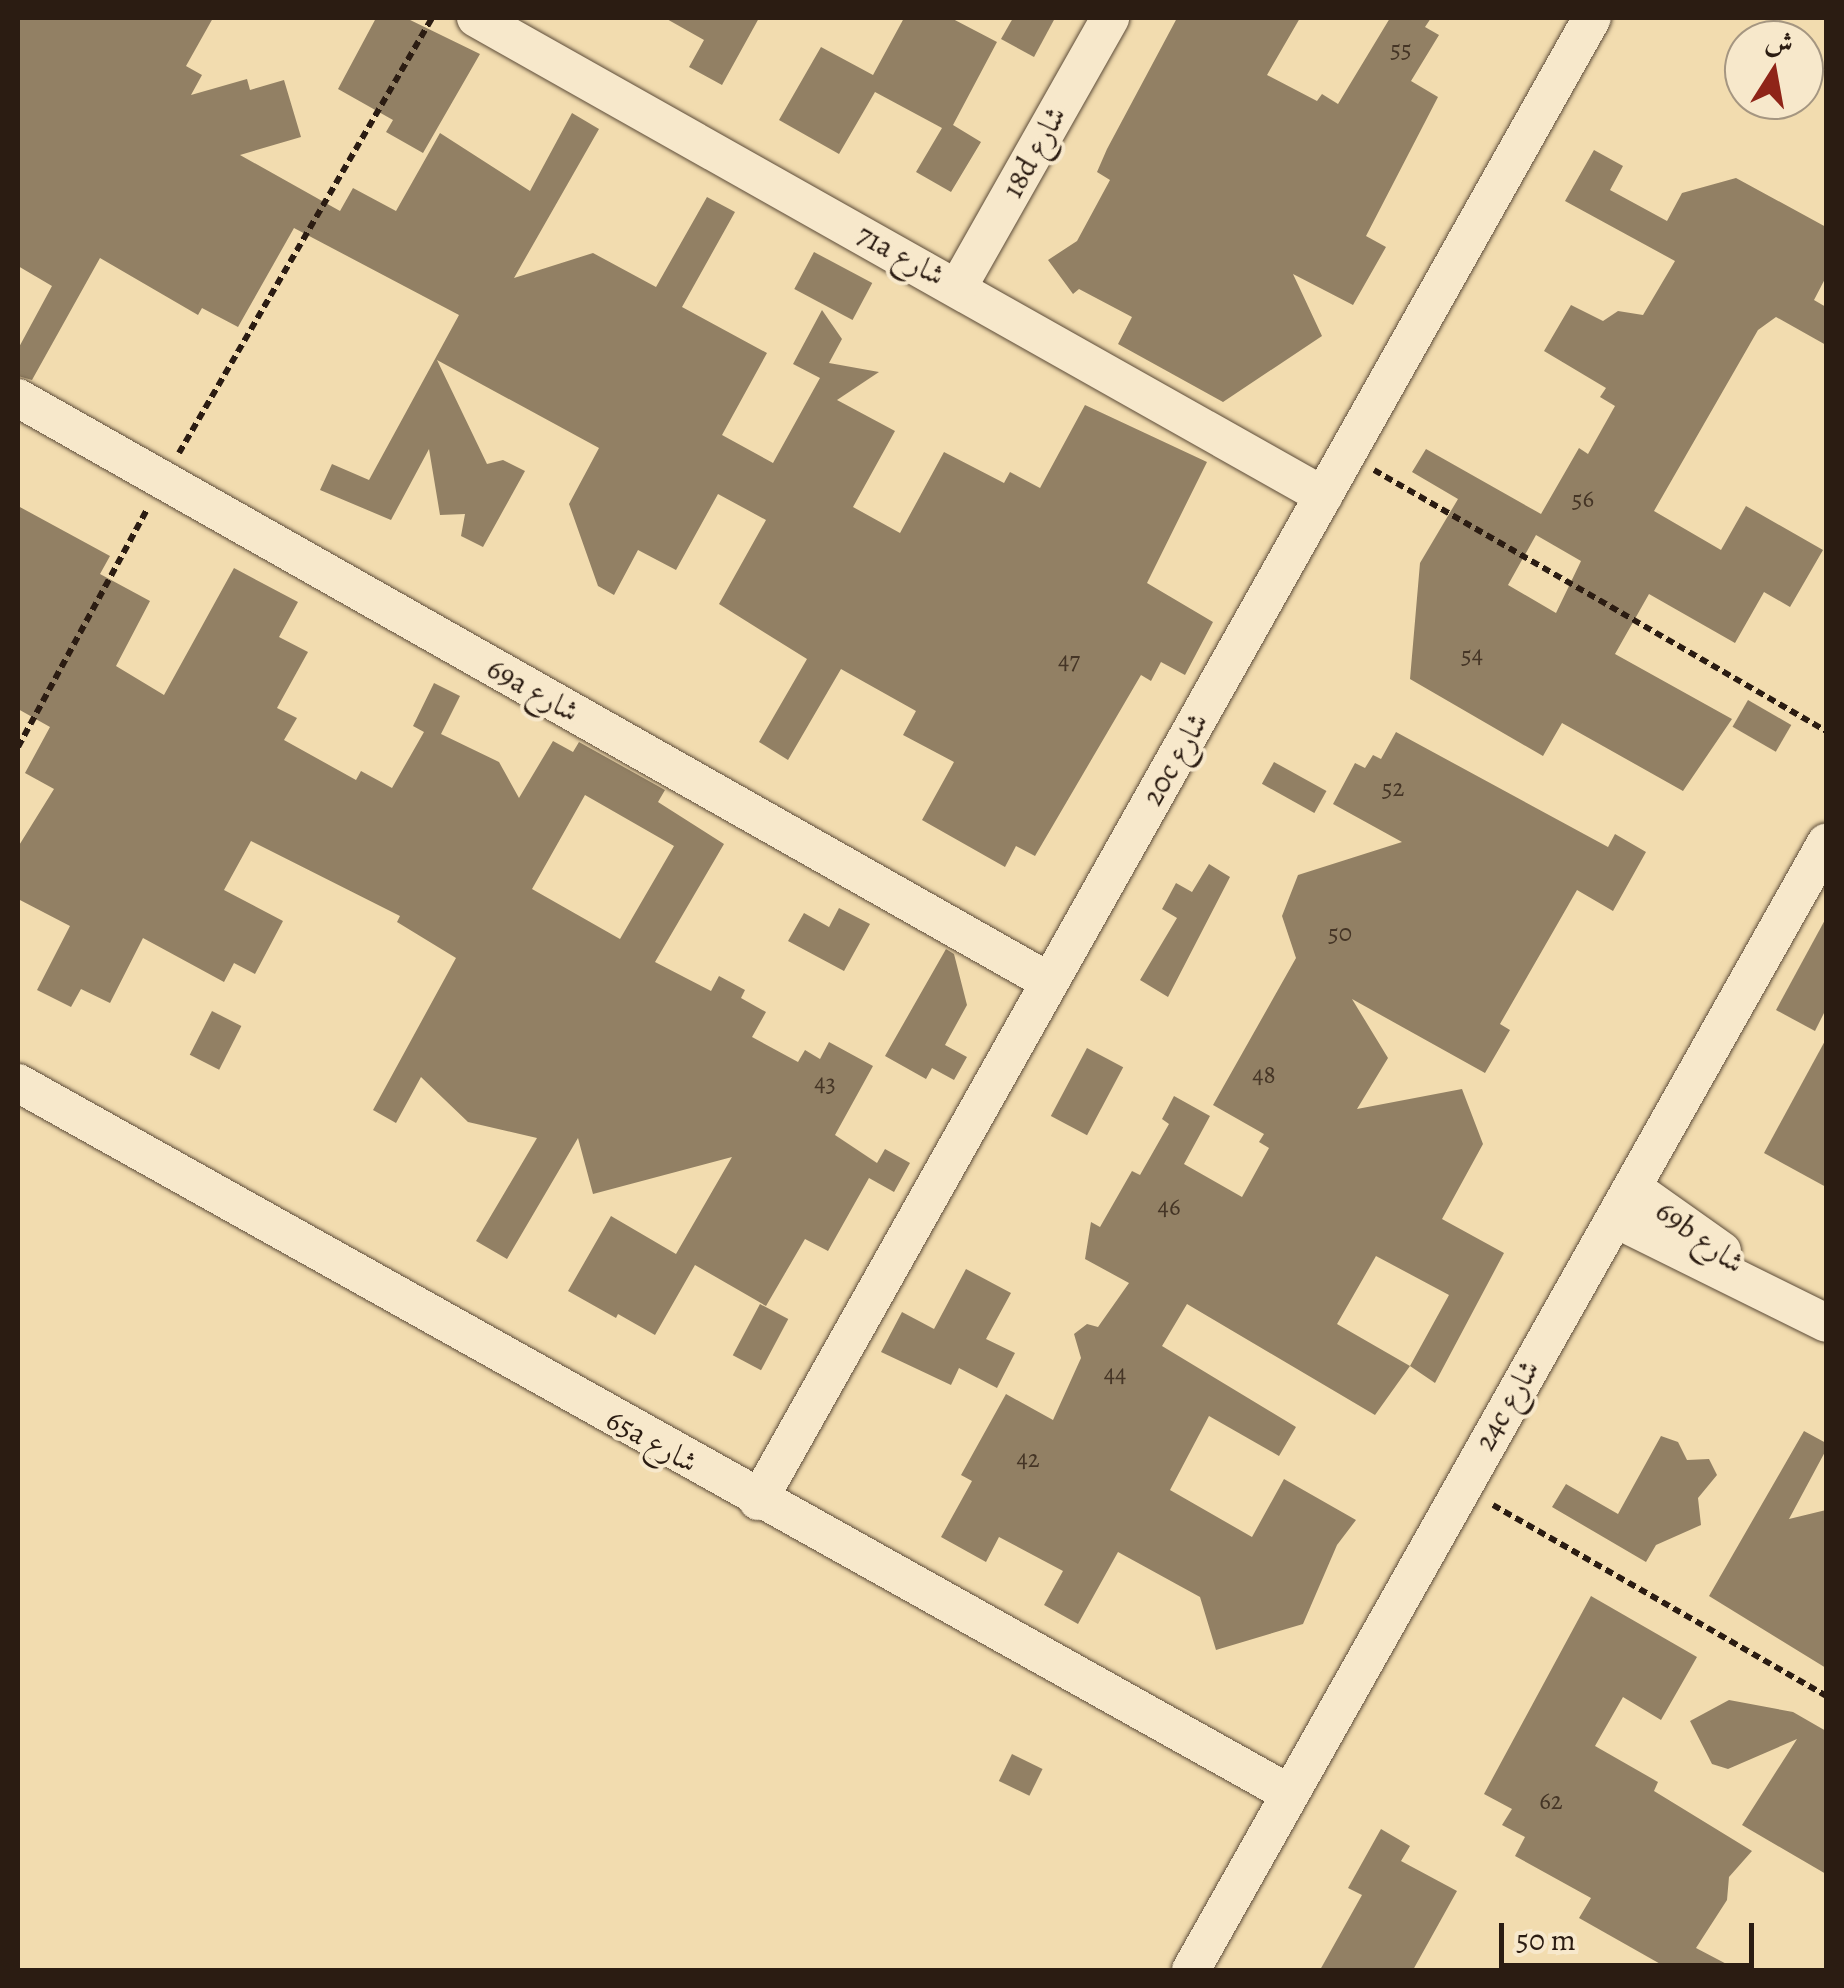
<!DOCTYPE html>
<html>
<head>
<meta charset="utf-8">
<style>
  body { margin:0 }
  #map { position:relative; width:1844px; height:1988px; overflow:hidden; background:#f2dcaf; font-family:Alegreya,Amiri,serif }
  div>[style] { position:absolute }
  .building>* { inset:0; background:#928064; transform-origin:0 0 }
  .path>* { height:6px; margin-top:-3px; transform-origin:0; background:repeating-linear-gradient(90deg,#2b1c12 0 8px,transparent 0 13px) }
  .roads { filter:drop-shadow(0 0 2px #5d4c39) drop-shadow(0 0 2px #5d4c39) }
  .minor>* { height:38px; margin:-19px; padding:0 19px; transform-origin:19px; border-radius:19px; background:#f7e8cb }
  span { translate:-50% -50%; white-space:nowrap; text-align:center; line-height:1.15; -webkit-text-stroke:8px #f7e8cb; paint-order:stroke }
  .number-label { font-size:25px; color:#453526 }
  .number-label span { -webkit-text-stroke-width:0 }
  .street-label { font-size:30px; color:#2b1c12 }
  .frame { position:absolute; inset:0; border:20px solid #2b1c12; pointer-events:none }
  .north { position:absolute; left:1724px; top:20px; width:100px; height:100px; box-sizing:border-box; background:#f7e8cb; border:2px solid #a59681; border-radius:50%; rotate:11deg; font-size:28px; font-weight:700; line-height:40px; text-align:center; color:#2b1c12 }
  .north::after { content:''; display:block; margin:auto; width:35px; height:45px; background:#8f2418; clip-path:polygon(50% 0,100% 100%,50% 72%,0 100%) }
  .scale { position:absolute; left:1499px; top:1923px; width:255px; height:45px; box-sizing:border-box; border:5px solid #2b1c12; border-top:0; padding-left:12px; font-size:30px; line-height:35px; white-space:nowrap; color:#2b1c12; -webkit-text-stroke:8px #f7e8cb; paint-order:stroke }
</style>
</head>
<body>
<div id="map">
  <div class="building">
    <div style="clip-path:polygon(18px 18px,213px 18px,186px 66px,202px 75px,191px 95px,247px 79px,250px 90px,284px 80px,301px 137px,240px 155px,340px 211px,353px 188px,396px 211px,440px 133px,530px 191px,572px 113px,599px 129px,514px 278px,593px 253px,656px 287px,707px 197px,735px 212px,682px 307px,767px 353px,722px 435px,773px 463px,820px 378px,793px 364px,822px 310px,842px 339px,829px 363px,879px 372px,837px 400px,895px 431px,853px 507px,900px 533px,944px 452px,1004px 483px,1010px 472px,1040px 488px,1085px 405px,1207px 462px,1147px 583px,1213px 622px,1185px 675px,1161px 662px,1151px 681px,1141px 675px,1035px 856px,1016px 846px,1005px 867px,922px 820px,954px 762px,903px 735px,916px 711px,841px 669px,788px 760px,759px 742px,807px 659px,719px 604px,766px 520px,718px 494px,676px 570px,638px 550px,614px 595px,598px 586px,569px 504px,599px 448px,437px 360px,487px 464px,503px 460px,525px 471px,483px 547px,461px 536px,465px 514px,440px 515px,429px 449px,391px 520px,320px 490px,332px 464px,369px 480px,459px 315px,294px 228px,238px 327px,202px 308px,198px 315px,100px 258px,32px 380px,18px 376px,18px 349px,52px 286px,18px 266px)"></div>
    <div style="clip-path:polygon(376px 18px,406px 18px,480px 54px,423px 153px,386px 132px,393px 120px,338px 89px)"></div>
    <div style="clip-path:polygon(665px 18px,759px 18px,722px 85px,689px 67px,704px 40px)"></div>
    <div style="clip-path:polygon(904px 18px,951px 18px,997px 42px,953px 125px,981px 142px,951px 192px,916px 172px,942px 128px,875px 92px,839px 154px,779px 120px,821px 47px,873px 75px)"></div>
    <div style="clip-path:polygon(1013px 18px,1055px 18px,1034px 57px,1001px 39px)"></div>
    <div style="clip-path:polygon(1177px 18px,1300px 18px,1267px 75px,1317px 101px,1322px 94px,1338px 104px,1390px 18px,1431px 18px,1425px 27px,1439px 35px,1411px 81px,1438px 97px,1366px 236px,1386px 247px,1353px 305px,1293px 274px,1322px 336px,1223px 402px,1118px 344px,1132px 317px,1079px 289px,1073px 294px,1048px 260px,1077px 241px,1110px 180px,1097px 172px,1107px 149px)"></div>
    <div style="clip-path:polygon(evenodd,1594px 150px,1623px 166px,1610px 190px,1667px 221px,1682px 193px,1736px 178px,1826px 227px,1826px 277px,1814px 300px,1826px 307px,1826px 345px,1776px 317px,1758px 330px,1654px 511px,1721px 550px,1746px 506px,1823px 550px,1790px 607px,1764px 592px,1735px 643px,1649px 594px,1615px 654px,1732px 719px,1683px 791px,1562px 723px,1543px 756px,1410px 679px,1420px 563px,1458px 499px,1412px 472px,1426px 449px,1541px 514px,1579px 448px,1588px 454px,1615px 406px,1600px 397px,1606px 388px,1544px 351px,1571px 305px,1603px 321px,1618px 311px,1643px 315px,1675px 261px,1565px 201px,1594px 150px,1536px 535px,1581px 561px,1556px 613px,1508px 585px,1536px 535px)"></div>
    <div style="left:814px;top:252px;width:66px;height:42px;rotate:28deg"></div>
    <div style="clip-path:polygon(evenodd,18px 506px,110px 556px,100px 574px,150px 601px,116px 666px,164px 695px,234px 568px,298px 602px,279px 637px,308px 652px,277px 708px,297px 718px,284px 740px,356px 780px,361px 771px,392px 788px,424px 732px,413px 726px,434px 683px,460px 696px,441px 734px,499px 762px,519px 798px,553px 741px,573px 752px,579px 742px,665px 790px,658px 802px,724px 844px,655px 962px,711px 991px,719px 976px,745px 990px,741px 998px,766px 1012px,752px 1037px,798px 1062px,805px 1050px,820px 1059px,829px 1042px,873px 1066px,835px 1135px,877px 1163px,885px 1149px,910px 1163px,894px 1192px,869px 1178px,828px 1251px,805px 1239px,766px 1306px,695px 1265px,655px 1335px,618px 1314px,616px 1318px,568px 1291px,611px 1216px,676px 1254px,732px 1157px,593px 1194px,578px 1138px,507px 1259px,476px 1241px,537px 1138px,468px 1122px,421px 1077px,396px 1123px,373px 1110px,456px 958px,397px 922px,400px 916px,251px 841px,224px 890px,283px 921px,255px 974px,234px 963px,224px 982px,143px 938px,110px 1003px,81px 989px,71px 1007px,37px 990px,70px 926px,18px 899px,18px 847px,54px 789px,25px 773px,50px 727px,18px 709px,18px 506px,585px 795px,674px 846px,620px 939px,532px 889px,585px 795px)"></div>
    <div style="left:1748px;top:700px;width:50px;height:31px;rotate:30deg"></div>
    <div style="clip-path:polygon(evenodd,1396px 732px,1608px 847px,1615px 834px,1646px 852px,1613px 911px,1577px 890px,1500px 1024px,1510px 1030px,1485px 1073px,1352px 999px,1388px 1058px,1357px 1109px,1462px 1089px,1483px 1144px,1442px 1219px,1504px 1253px,1435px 1383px,1410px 1366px,1375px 1415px,1187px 1304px,1162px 1346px,1296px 1427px,1279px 1456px,1209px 1416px,1170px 1490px,1252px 1537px,1284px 1479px,1356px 1520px,1337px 1545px,1303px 1624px,1216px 1650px,1200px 1597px,1118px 1552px,1078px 1624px,1044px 1605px,1063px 1571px,999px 1537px,986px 1562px,941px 1537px,972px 1481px,961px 1475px,1006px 1394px,1053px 1420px,1081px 1358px,1074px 1334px,1087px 1324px,1098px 1327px,1129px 1283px,1085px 1259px,1091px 1222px,1100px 1227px,1132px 1171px,1140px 1175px,1169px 1124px,1162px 1119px,1174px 1096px,1210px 1116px,1184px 1164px,1242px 1197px,1269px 1148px,1259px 1142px,1264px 1134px,1213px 1105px,1296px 958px,1282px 916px,1298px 875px,1402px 842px,1333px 804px,1355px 763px,1365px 768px,1373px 755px,1381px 759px,1396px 732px,1376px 1256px,1449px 1295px,1410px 1366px,1337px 1324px,1376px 1256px)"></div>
    <div style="left:1274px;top:762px;width:60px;height:25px;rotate:29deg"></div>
    <div style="clip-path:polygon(1209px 864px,1230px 877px,1168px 997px,1140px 980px,1177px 918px,1162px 909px,1176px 883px,1192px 892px)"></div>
    <div style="clip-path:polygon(839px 908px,870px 924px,844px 971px,788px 941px,804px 913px,829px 927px)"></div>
    <div style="clip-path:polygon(1826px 918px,1826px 1009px,1815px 1031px,1776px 1010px)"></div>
    <div style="clip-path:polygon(946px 949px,954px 954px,967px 1005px,945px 1045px,967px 1057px,954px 1080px,932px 1068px,926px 1079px,885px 1056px)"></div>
    <div style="left:212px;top:1011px;width:33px;height:49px;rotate:27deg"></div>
    <div style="clip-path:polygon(1826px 1039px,1826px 1187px,1764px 1153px)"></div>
    <div style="left:1087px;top:1048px;width:41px;height:77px;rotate:28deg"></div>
    <div style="clip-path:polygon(966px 1269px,1011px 1293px,986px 1339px,1015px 1353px,997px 1388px,959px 1368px,951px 1385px,881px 1352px,902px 1312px,934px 1329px)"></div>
    <div style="left:760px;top:1304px;width:32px;height:58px;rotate:28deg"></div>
    <div style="clip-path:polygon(1804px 1431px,1826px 1443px,1826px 1450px,1789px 1519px,1826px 1510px,1826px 1668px,1709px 1596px)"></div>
    <div style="clip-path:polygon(1661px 1436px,1678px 1442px,1687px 1460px,1709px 1459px,1717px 1475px,1698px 1498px,1701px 1525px,1656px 1545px,1646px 1562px,1552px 1507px,1566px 1484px,1618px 1514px)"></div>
    <div style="clip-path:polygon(1591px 1596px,1697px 1657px,1661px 1720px,1623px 1697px,1595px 1746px,1658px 1782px,1654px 1791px,1752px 1851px,1729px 1877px,1727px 1900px,1696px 1948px,1738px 1970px,1671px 1970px,1579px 1918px,1591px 1898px,1515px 1856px,1525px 1837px,1502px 1825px,1512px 1809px,1484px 1794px)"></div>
    <div style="clip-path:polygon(1729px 1700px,1793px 1712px,1826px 1731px,1826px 1874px,1742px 1825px,1797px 1739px,1728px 1769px,1712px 1764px,1690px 1721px)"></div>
    <div style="left:1012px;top:1754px;width:34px;height:30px;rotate:26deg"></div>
    <div style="clip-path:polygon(1381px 1829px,1410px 1846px,1401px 1861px,1457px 1891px,1413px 1970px,1320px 1970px,1362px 1895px,1348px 1888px)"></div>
  </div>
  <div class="path">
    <div style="left:179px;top:453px;width:503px;rotate:-59.82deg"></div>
    <div style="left:1374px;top:470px;width:522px;rotate:30deg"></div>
    <div style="left:18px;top:747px;width:272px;rotate:-61.5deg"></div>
    <div style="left:1493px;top:1505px;width:384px;rotate:29.8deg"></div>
  </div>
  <div class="roads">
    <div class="minor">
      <div style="left:476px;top:18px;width:973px;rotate:29.41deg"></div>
      <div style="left:958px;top:287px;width:309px;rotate:-60.5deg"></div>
      <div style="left:18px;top:398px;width:1184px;rotate:29.51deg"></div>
      <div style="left:18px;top:1083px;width:1457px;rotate:29.2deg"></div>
      <div style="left:1633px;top:1188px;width:109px;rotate:35.3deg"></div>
      <div style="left:1616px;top:1219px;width:234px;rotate:26.3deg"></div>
      <div style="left:758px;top:1501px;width:1701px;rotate:-60.65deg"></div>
      <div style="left:1191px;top:1970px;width:1294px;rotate:-60.6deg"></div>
    </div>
  </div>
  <div class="number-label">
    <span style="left:1401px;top:49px">55</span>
    <span style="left:1583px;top:499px">56</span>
    <span style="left:1472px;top:655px">54</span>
    <span style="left:1069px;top:661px">47</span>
    <span style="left:1393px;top:788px">52</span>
    <span style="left:1340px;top:933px">50</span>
    <span style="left:1264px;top:1075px">48</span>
    <span style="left:825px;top:1083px">43</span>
    <span style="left:1169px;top:1207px">46</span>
    <span style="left:1115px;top:1374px">44</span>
    <span style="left:1028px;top:1459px">42</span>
    <span style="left:1551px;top:1801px">62</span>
  </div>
  <div class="street-label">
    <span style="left:1034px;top:152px;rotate:-61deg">18d شارع</span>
    <span style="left:901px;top:255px;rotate:29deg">71a شارع</span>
    <span style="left:533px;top:690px;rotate:29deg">69a شارع</span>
    <span style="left:1175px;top:759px;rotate:-60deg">20c شارع</span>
    <span style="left:1700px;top:1237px;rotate:36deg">69b شارع</span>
    <span style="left:1507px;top:1405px;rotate:-60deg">24c شارع</span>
    <span style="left:652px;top:1441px;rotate:29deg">65a شارع</span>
  </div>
  <div class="frame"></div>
  <div class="north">ش</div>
  <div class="scale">50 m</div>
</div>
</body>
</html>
